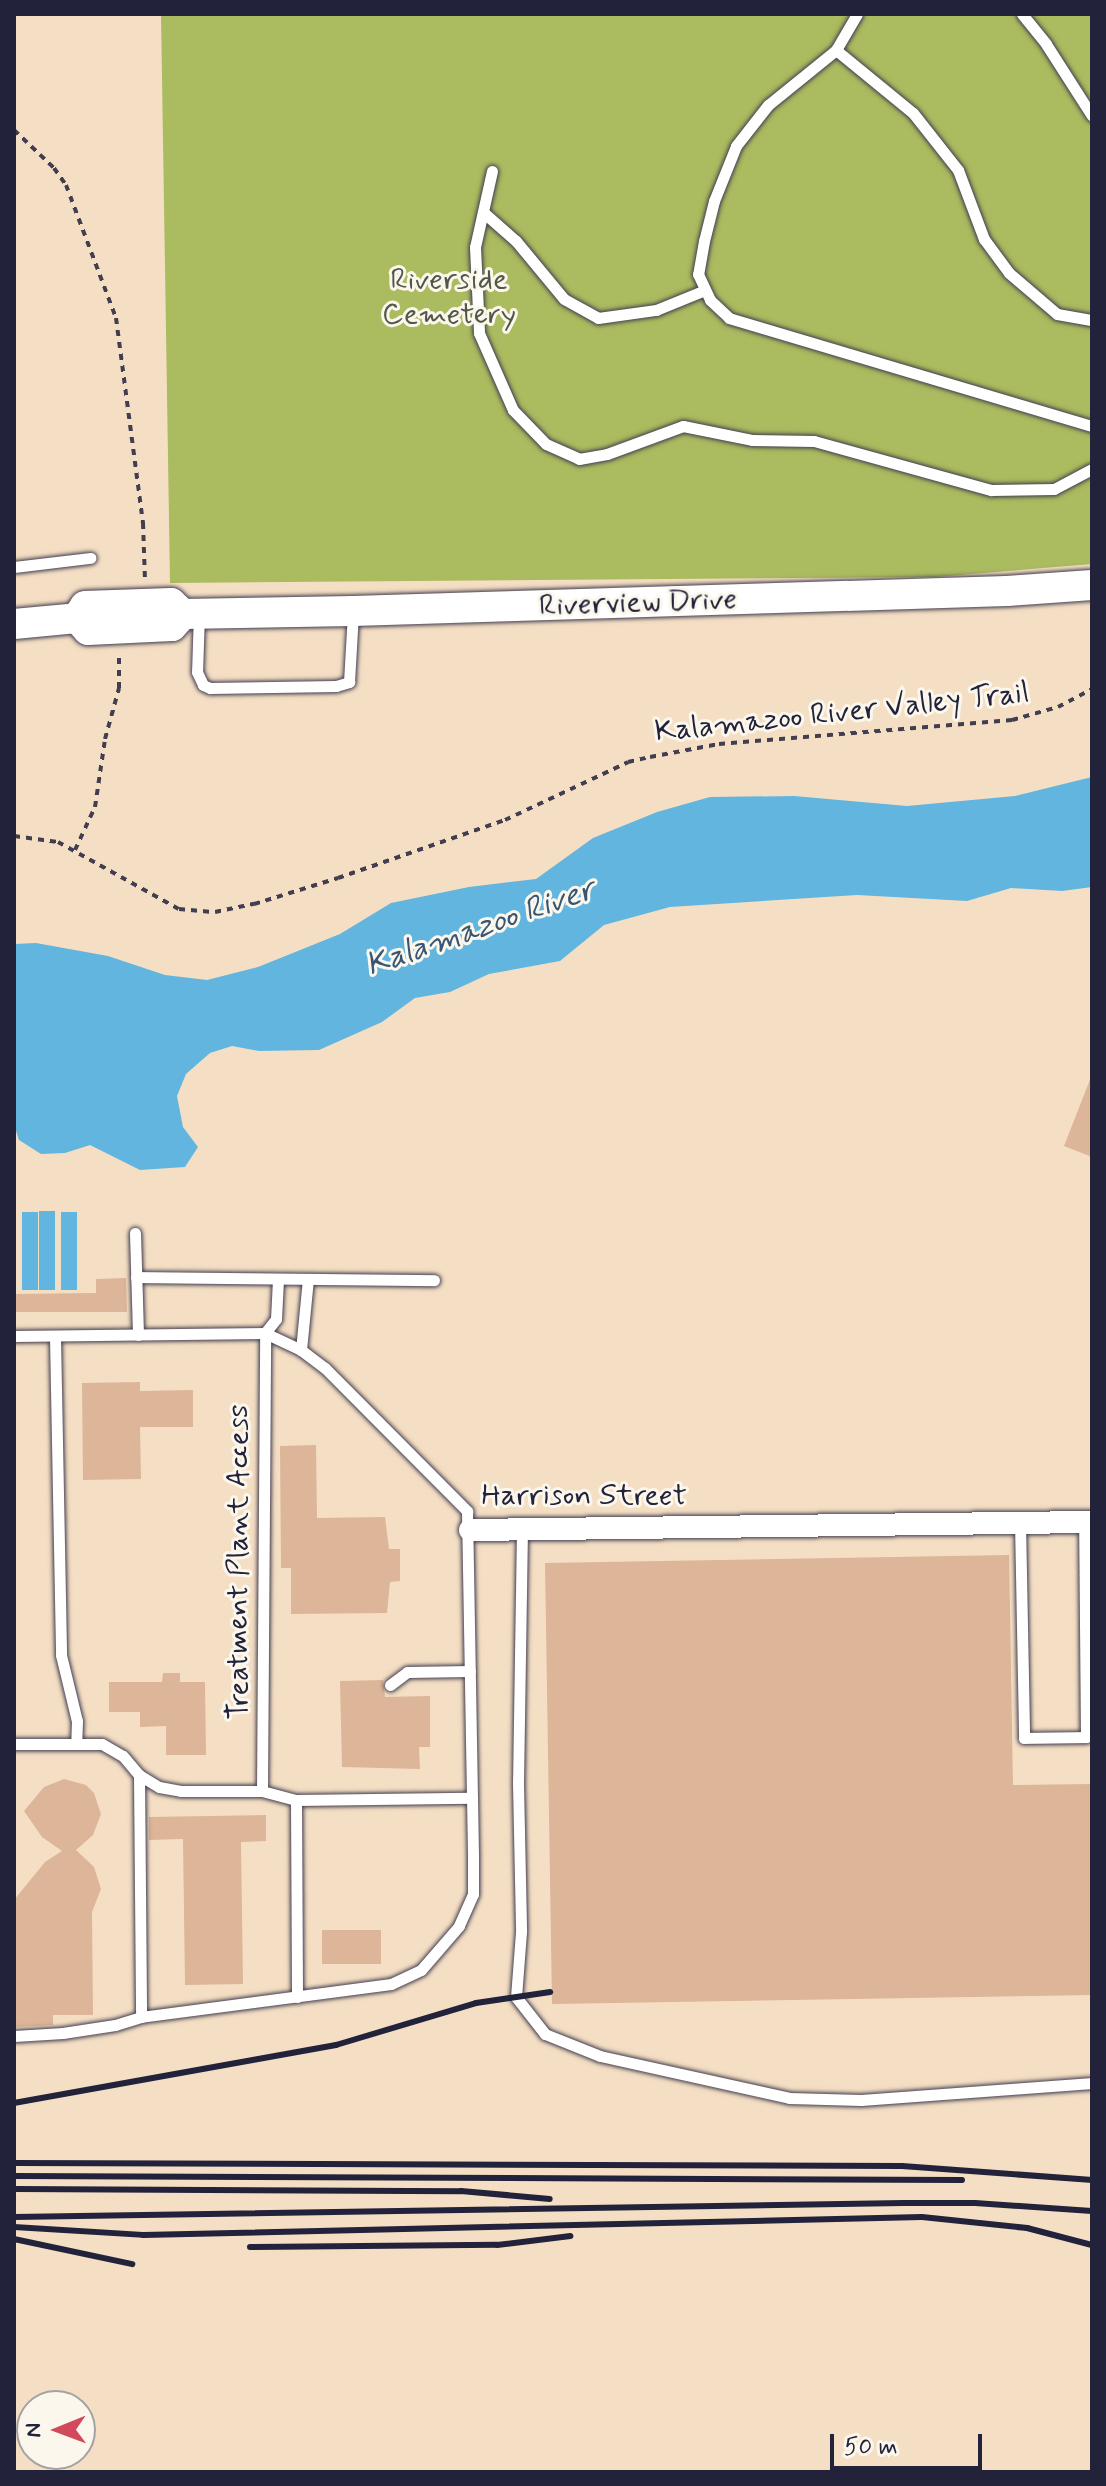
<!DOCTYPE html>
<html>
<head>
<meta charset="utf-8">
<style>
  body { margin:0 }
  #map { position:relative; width:1106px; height:2486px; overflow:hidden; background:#f5dfc4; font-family:Mynerve,sans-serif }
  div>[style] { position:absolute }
  .green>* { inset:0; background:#abbb5f }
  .water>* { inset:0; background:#62b5de; transform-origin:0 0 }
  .building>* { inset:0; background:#ddb598; transform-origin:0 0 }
  .path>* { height:4px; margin-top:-2px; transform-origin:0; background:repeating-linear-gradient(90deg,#423e50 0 6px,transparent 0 12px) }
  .roads { filter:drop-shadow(0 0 2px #423e50) drop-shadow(0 0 2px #423e50) }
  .lane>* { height:11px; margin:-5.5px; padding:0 5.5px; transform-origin:5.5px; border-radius:5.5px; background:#fff }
  .street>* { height:22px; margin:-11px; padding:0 11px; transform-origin:11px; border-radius:11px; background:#fff }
  .secondary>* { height:30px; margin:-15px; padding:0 15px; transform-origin:15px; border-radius:15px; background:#fff }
  .rail>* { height:6px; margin:-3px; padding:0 3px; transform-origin:3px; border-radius:3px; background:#22223b }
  span { translate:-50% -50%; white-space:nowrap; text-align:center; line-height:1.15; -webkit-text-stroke:6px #fbf7ec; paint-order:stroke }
  .park-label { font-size:30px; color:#525848 }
  .street-label { font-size:30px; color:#22223b }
  .water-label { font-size:32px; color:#385574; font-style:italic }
  .frame { position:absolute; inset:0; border:16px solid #22223b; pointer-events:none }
  .north { position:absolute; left:16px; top:2390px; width:80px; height:80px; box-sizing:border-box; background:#fbf7ec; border:2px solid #a4a2a5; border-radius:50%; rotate:269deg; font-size:22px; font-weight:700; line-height:32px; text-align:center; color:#22223b }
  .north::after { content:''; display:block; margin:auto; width:28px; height:36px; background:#d1495b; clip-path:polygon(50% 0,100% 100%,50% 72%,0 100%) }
  .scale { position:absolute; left:830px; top:2434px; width:152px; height:36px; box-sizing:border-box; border:4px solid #22223b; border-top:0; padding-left:10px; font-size:24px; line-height:28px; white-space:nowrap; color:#22223b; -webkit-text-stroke:6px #fbf7ec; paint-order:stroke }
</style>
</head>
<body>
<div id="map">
  <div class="green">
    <div style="clip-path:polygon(161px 14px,1092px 14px,1092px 564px,935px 577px,170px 583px)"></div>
  </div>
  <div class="water">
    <div style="clip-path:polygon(1092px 777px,1092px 887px,1062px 891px,1011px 888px,967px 901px,857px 895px,670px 907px,604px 925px,560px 961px,489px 974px,450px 992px,415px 998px,382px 1022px,319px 1050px,259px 1051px,232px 1046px,210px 1053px,186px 1074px,177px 1096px,183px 1127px,198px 1147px,185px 1167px,140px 1170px,90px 1145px,65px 1153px,41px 1154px,19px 1140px,14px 1125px,14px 944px,36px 943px,108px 956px,165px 975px,207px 980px,258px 967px,340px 934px,391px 903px,469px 887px,536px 879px,593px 838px,657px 812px,710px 797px,794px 796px,907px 806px,1015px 796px)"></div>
    <div style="left:39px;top:1211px;width:16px;height:79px"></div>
    <div style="left:22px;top:1212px;width:16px;height:78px"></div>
    <div style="left:61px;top:1212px;width:16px;height:78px"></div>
  </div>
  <div class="building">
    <div style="clip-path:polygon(1091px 1077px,1092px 1077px,1092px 1157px,1064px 1146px)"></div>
    <div style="clip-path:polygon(126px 1278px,127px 1312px,14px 1312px,14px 1294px,96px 1293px,96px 1279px)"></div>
    <div style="clip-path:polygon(140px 1382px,140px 1391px,193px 1390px,193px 1427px,140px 1427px,141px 1479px,83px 1480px,82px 1383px)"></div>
    <div style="clip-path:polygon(316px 1445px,317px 1518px,385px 1517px,389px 1549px,400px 1549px,400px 1581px,390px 1582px,387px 1613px,291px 1614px,291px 1568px,281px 1568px,280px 1446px)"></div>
    <div style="clip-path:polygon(1009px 1555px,1013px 1785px,1092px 1784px,1092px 1995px,552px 2004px,545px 1563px)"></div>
    <div style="clip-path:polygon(163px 1673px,180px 1673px,180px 1682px,205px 1682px,206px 1755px,166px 1755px,166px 1726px,140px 1727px,140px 1712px,109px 1712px,109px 1682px,162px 1682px)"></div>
    <div style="clip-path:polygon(383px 1680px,385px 1697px,430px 1696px,430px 1747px,419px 1747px,420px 1769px,342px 1767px,340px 1681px)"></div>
    <div style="clip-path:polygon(64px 1779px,86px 1785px,94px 1793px,101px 1814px,93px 1835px,76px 1850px,94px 1867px,101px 1889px,92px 1912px,93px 2015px,53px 2015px,53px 2025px,14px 2027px,14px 1900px,45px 1862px,62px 1851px,42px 1837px,24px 1811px,44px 1787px)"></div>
    <div style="clip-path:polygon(266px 1815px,266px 1841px,241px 1842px,243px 1984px,185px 1985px,183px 1839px,149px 1840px,149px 1817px)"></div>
    <div style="left:381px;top:1930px;width:34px;height:59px;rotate:90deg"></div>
  </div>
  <div class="path">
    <div style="left:14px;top:130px;width:55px;rotate:43.5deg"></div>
    <div style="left:54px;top:168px;width:21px;rotate:55deg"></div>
    <div style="left:66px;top:185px;width:142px;rotate:69.4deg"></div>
    <div style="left:116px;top:318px;width:207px;rotate:82.5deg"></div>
    <div style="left:143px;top:523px;width:57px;rotate:88deg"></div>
    <div style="left:14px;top:836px;width:44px;rotate:7.8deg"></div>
    <div style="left:58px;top:842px;width:138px;rotate:29deg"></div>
    <div style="left:179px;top:909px;width:36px;rotate:5deg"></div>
    <div style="left:215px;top:912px;width:40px;rotate:-12deg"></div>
    <div style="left:254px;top:904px;width:88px;rotate:-17.2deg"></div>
    <div style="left:338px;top:878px;width:177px;rotate:-19.2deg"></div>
    <div style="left:505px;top:820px;width:136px;rotate:-25.2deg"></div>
    <div style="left:628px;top:762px;width:23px;rotate:-13deg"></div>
    <div style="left:650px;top:757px;width:70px;rotate:-10.7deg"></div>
    <div style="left:719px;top:744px;width:294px;rotate:-4.7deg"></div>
    <div style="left:1012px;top:720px;width:48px;rotate:-15.8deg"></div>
    <div style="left:1058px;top:707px;width:38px;rotate:-28deg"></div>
    <div style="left:75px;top:850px;width:47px;rotate:-65.1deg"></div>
    <div style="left:95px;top:807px;width:69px;rotate:-81.6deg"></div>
    <div style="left:105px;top:739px;width:53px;rotate:-74.6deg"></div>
    <div style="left:119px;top:688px;width:34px;rotate:-90deg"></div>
  </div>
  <div class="roads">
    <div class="lane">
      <div style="left:857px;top:14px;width:42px;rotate:120.3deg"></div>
      <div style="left:836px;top:50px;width:87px;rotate:141deg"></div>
      <div style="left:768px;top:105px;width:52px;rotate:128deg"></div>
      <div style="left:736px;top:146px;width:59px;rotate:111.8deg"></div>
      <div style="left:714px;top:201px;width:41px;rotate:104deg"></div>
      <div style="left:704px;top:241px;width:34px;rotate:100deg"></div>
      <div style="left:698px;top:274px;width:29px;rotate:65deg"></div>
      <div style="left:710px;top:300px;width:26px;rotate:43deg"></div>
      <div style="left:729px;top:318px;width:379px;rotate:16.6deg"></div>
      <div style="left:1022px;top:14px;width:38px;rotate:51deg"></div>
      <div style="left:1046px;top:44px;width:85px;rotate:57.4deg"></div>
      <div style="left:836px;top:50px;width:99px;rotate:39.3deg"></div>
      <div style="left:913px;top:113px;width:73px;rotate:51.7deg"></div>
      <div style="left:958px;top:170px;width:74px;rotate:69.4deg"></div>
      <div style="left:984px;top:239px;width:42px;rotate:53.7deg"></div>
      <div style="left:1009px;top:273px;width:63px;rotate:40.5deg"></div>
      <div style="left:1057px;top:314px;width:36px;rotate:10deg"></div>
      <div style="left:492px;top:171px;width:78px;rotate:102.6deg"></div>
      <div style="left:475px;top:247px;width:86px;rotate:87.3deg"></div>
      <div style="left:479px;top:333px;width:84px;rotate:66.2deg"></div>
      <div style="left:513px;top:410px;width:47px;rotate:45.9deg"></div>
      <div style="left:546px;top:444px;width:36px;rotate:24deg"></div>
      <div style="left:579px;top:459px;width:28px;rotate:-10deg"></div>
      <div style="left:607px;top:454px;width:81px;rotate:-20.2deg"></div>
      <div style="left:683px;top:426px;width:70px;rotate:11.5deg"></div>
      <div style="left:752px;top:440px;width:62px;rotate:0.9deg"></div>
      <div style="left:814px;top:441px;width:184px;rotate:15.5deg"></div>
      <div style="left:991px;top:490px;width:63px;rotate:-0.9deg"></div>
      <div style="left:1054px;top:489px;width:43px;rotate:-27.8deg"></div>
      <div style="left:483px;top:212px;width:44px;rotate:41.3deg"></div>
      <div style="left:516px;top:241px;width:75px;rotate:50.4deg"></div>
      <div style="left:564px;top:299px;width:39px;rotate:29deg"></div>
      <div style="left:598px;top:318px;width:59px;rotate:-7.9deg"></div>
      <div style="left:656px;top:310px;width:53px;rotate:-22.2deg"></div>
      <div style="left:14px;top:567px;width:77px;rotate:-6.8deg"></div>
      <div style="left:199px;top:613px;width:59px;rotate:91.9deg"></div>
      <div style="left:197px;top:672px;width:14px;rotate:65deg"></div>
      <div style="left:203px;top:685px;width:8px;rotate:23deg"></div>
      <div style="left:210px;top:688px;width:126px;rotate:-0.9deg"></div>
      <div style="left:336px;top:686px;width:14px;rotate:-17deg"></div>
      <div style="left:349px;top:682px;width:70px;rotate:-86.7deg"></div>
      <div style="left:135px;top:1233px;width:102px;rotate:88.3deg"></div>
      <div style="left:136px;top:1277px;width:298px;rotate:0.6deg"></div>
      <div style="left:14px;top:1336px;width:251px;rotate:-0.7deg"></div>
      <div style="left:265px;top:1333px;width:40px;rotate:25deg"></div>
      <div style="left:301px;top:1350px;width:30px;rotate:37deg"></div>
      <div style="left:325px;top:1368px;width:202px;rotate:45.2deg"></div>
      <div style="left:467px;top:1511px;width:344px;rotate:89deg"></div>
      <div style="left:473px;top:1855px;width:39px;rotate:90deg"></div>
      <div style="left:473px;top:1894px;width:35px;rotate:114deg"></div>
      <div style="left:459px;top:1926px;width:58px;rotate:130.8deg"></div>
      <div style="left:421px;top:1970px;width:33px;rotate:155deg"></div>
      <div style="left:391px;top:1984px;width:252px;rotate:172.5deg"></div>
      <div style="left:141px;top:2017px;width:27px;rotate:163deg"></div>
      <div style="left:115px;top:2025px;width:53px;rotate:171.3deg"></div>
      <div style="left:63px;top:2033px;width:49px;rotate:176.5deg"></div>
      <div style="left:55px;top:1337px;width:318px;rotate:88.9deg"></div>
      <div style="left:61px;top:1655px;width:68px;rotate:76.4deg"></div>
      <div style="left:77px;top:1721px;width:23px;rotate:92deg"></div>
      <div style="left:301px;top:1350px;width:71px;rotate:-84.4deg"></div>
      <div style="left:1020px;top:1522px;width:216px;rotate:88.9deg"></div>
      <div style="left:1024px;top:1738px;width:62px;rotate:-0.9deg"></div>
      <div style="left:1086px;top:1737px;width:215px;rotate:-90.5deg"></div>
      <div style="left:522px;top:1529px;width:254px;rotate:90.9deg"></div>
      <div style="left:518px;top:1783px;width:149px;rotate:88.8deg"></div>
      <div style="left:521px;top:1932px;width:65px;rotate:94.4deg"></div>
      <div style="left:516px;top:1997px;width:47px;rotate:51.9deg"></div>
      <div style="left:545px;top:2034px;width:59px;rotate:21.8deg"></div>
      <div style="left:600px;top:2056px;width:194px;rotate:12.5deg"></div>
      <div style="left:789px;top:2098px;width:72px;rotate:1.6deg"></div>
      <div style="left:861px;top:2100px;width:232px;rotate:-4.2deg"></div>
      <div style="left:390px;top:1685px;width:21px;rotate:-37deg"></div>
      <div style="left:407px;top:1672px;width:63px;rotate:-0.9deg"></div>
      <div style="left:14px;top:1744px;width:88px"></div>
      <div style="left:102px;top:1744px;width:24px;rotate:30deg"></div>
      <div style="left:123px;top:1756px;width:25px;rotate:50deg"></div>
      <div style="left:139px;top:1775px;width:23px;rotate:31deg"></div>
      <div style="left:159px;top:1787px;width:22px;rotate:10deg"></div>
      <div style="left:181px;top:1791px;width:81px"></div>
      <div style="left:262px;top:1791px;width:35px;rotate:15deg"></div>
      <div style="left:296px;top:1800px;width:175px;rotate:-0.7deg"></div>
      <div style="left:139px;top:1775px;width:242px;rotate:89.5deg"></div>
      <div style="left:262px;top:1791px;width:458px;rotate:-89.6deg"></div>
      <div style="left:265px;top:1333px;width:18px;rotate:-52deg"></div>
      <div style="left:276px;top:1319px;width:40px;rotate:-87.1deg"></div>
      <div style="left:296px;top:1800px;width:197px;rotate:89.7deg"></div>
    </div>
    <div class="street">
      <div style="left:470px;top:1530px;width:622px;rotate:-0.74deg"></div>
    </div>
    <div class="secondary">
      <div style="left:77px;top:618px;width:14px;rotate:-56deg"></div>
      <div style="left:85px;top:606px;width:86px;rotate:-2deg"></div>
      <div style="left:171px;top:603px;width:16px;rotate:43deg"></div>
      <div style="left:183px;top:614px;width:170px;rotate:-1deg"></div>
      <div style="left:353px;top:611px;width:654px;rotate:-1.75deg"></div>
      <div style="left:1007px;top:591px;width:85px;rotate:-4deg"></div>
      <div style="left:77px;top:618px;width:16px;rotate:47deg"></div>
      <div style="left:88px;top:630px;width:84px;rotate:-2.7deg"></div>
      <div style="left:172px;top:626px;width:16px;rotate:-47deg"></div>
      <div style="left:14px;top:624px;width:63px;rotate:-5.4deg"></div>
    </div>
  </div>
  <div class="rail">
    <div style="left:14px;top:2103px;width:327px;rotate:-10.2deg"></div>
    <div style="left:336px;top:2045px;width:146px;rotate:-16.7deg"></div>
    <div style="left:476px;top:2003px;width:75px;rotate:-8.5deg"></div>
    <div style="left:14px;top:2163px;width:888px;rotate:0.19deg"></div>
    <div style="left:902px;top:2166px;width:191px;rotate:4.2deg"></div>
    <div style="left:14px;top:2176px;width:948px;rotate:0.24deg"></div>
    <div style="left:14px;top:2189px;width:447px;rotate:0.3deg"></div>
    <div style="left:461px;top:2191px;width:89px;rotate:5.1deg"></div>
    <div style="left:14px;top:2217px;width:890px;rotate:-0.9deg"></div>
    <div style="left:904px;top:2203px;width:71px"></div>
    <div style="left:975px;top:2203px;width:117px;rotate:3.9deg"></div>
    <div style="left:14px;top:2227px;width:129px;rotate:3.5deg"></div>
    <div style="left:143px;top:2235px;width:779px;rotate:-1.32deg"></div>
    <div style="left:922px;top:2217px;width:106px;rotate:6deg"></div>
    <div style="left:1027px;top:2228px;width:67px;rotate:14.7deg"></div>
    <div style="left:14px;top:2239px;width:121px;rotate:12deg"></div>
    <div style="left:250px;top:2247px;width:247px;rotate:-0.5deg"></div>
    <div style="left:497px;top:2245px;width:74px;rotate:-7deg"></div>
  </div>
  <div class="park-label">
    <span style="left:449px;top:297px">Riverside<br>Cemetery</span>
  </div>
  <div class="street-label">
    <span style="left:638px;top:603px;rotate:-2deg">Riverview Drive</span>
    <span style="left:842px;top:713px;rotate:-6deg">Kalamazoo River Valley Trail</span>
    <span style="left:584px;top:1496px">Harrison Street</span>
    <span style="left:239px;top:1562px;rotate:-90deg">Treatment Plant Access</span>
  </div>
  <div class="water-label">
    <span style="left:480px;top:928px;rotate:-19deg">Kalamazoo River</span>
  </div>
  <div class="frame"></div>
  <div class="north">N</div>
  <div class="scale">50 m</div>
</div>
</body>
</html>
